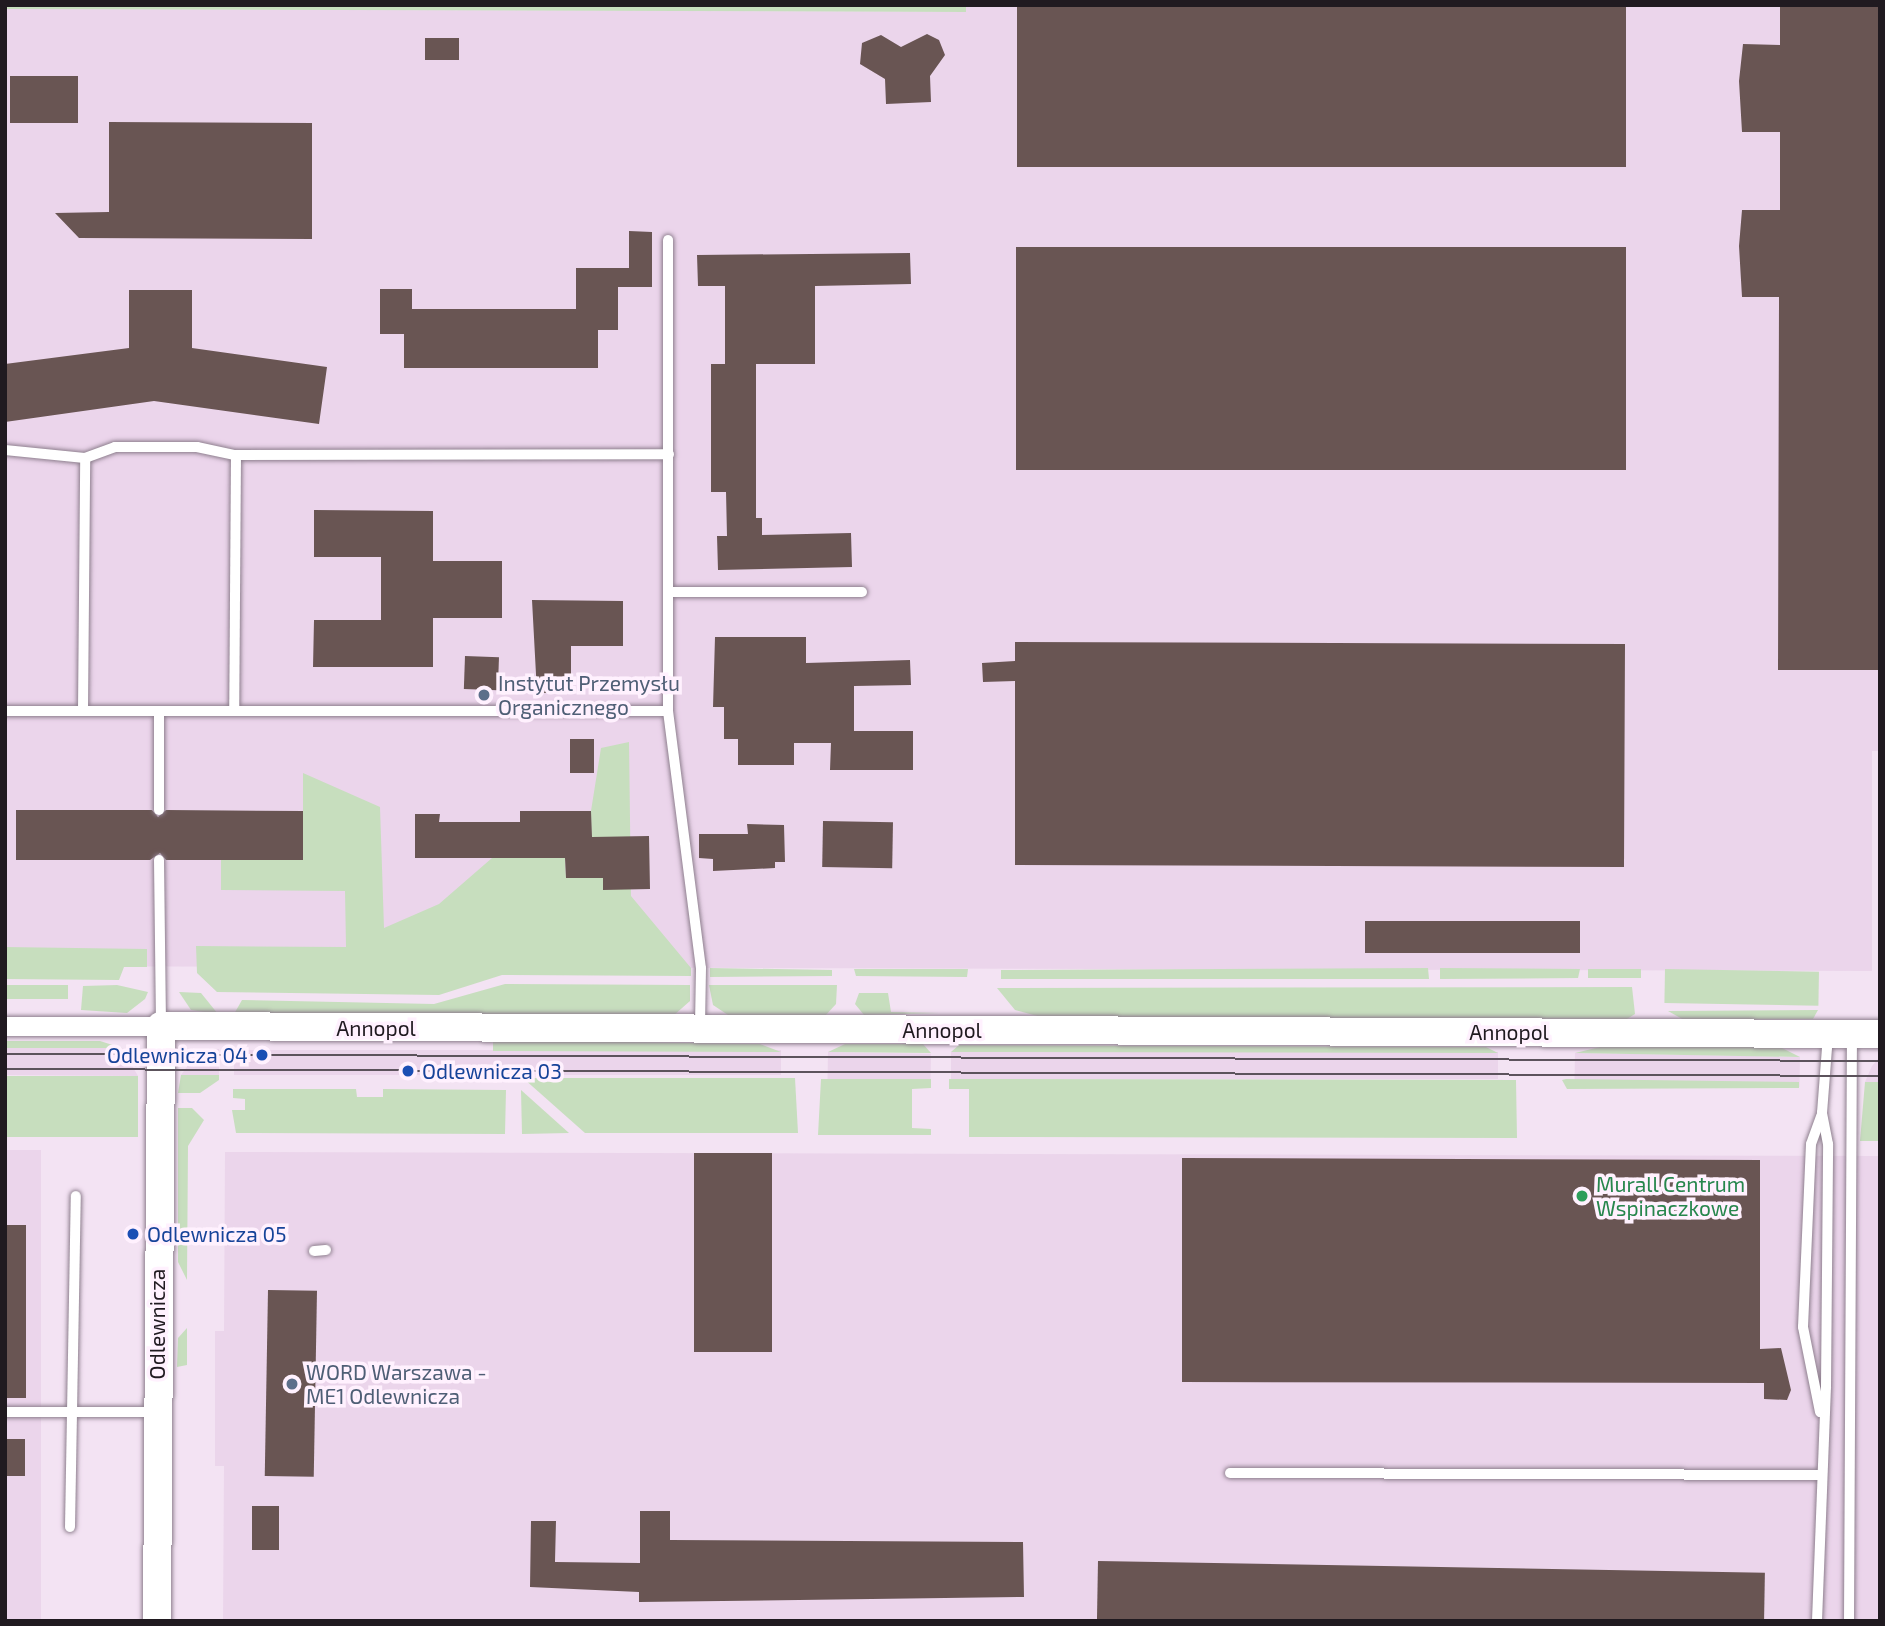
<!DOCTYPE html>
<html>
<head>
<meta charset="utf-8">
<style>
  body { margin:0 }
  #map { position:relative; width:1885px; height:1626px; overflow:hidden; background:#f3e3f3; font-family:"Exo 2",sans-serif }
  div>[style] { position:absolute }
  .built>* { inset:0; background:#ebd5eb; transform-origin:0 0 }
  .green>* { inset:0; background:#c7debe; transform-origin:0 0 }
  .building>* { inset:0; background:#695553; transform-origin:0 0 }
  .roads { filter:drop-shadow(0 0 2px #8e7f8e) drop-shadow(0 0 2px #8e7f8e) }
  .lane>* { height:10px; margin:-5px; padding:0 5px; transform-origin:5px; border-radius:5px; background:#fff }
  .street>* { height:19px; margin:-9.5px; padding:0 9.5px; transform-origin:9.5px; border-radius:9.5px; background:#fff }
  .secondary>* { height:28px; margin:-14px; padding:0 14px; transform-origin:14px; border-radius:14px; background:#fff }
  .tram>* { height:2px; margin:-1px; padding:0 1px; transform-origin:1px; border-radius:1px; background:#5c535c }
  .dots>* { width:19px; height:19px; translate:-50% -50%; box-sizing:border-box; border:4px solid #fff1fe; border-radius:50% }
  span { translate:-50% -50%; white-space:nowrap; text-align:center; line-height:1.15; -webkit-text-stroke:7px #fff1fe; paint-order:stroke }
  .service-label { font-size:21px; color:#4e5e75 }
  .left { translate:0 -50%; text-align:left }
  .street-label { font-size:21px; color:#201a20 }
  .transit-label { font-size:21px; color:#164399 }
  .right { translate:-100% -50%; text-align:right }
  .leisure-label { font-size:21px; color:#27864d }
  .frame { position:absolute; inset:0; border:7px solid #201a20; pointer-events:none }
</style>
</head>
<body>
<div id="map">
  <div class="built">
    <div style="clip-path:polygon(966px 5px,1880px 5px,1880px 751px,1872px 751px,1872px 971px,5px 966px,5px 9px,965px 12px)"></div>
    <div style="clip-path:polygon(5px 1048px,122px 1048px,138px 1076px,5px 1075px)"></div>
    <div style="clip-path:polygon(200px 1049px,219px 1049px,219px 1075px,181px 1075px)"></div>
    <div style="left:234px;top:1050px;width:547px;height:25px"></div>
    <div style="left:828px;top:1052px;width:103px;height:28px;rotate:1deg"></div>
    <div style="left:951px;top:1052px;width:547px;height:27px"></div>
    <div style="left:1575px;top:1053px;width:225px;height:30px;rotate:1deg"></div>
    <div style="clip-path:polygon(1880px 1057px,1880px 1082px,1865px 1082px,1872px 1066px)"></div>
    <div style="left:5px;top:1150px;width:36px;height:471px"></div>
    <div style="clip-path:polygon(225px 1152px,1880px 1156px,1880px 1621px,223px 1621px,224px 1466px,215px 1466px,215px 1331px,224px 1331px)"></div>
  </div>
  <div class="green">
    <div style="clip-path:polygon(5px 5px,966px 5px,966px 12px,5px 9px)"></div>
    <div style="clip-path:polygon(629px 742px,631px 896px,691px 968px,691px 976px,502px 975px,439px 995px,217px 992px,197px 973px,196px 946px,346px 947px,345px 891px,221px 890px,221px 860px,303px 860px,303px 773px,380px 807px,384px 928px,439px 904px,492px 858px,565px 858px,566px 878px,592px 878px,591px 811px,601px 748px)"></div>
    <div style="clip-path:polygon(5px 947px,147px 949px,147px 967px,124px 967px,119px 980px,5px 979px)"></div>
    <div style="clip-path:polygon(710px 968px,832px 970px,832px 976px,710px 977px)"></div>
    <div style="clip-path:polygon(1428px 968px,1429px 979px,1001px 979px,1001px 970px)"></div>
    <div style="clip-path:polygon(1440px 968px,1580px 969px,1578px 978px,1440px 979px)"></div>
    <div style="clip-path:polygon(854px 969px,968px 969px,967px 977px,856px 976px)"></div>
    <div style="left:1588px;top:969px;width:53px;height:9px"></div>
    <div style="left:1665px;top:969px;width:154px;height:34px;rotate:1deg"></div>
    <div style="clip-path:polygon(505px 984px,690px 985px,690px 1001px,673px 1016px,234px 1014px,242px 1000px,434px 1004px)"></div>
    <div style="left:5px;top:985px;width:63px;height:14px"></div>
    <div style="clip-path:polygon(117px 985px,148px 992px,145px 999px,127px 1013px,81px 1010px,83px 986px)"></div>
    <div style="clip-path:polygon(709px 985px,837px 985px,836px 1004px,825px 1016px,728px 1015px,713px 1005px)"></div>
    <div style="clip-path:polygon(1632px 987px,1635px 1014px,1627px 1019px,1041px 1017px,1015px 1010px,997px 988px)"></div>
    <div style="clip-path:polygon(179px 992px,201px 993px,218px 1014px,191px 1010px)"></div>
    <div style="clip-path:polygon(859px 993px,888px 993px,891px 1012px,939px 1013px,864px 1015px,855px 1004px)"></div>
    <div style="clip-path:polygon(1818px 1010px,1813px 1019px,1684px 1020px,1668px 1011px)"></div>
    <div style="clip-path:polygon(493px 1040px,760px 1044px,781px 1052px,493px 1051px)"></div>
    <div style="clip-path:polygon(5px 1041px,100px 1041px,122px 1048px,5px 1048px)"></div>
    <div style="clip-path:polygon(845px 1044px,923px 1044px,931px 1053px,828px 1052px)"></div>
    <div style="clip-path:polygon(959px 1045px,1486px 1047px,1498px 1053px,951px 1052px)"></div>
    <div style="clip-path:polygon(1600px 1047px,1780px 1047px,1800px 1057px,1575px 1053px)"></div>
    <div style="clip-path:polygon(181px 1075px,219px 1075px,219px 1080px,200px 1093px,178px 1093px)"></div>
    <div style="left:5px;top:1076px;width:133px;height:61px"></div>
    <div style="clip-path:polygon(523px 1078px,795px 1078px,798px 1133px,585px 1133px)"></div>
    <div style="clip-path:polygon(821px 1079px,931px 1079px,931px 1088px,912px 1089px,912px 1128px,931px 1129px,931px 1135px,818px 1135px)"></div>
    <div style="clip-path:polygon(949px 1079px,1516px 1080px,1517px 1138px,969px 1137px,969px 1089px,949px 1089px)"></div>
    <div style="clip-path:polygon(1562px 1080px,1566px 1079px,1799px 1082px,1799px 1088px,1567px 1089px)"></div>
    <div style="clip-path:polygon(1865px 1082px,1880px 1082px,1880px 1141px,1860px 1141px)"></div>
    <div style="clip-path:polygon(233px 1089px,356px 1089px,357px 1097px,383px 1097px,383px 1089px,506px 1090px,505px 1134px,236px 1133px,232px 1110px,245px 1110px,245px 1099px,233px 1098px)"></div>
    <div style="clip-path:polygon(521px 1090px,569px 1133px,522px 1134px)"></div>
    <div style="clip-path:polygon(178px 1108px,192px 1108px,204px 1120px,188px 1146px,187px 1280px,178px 1262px)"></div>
    <div style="clip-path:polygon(187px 1328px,187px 1365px,177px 1367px,178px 1338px)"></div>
  </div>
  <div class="building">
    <div style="left:1017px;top:5px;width:609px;height:162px"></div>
    <div style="clip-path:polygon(1780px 5px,1880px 5px,1880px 670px,1778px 670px,1779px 297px,1742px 297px,1739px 246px,1742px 210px,1780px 210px,1780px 132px,1742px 132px,1739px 81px,1743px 44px,1780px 45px)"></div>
    <div style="clip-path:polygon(927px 34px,939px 40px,945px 55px,930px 76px,931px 102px,886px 104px,885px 79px,860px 64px,862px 43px,881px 35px,901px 47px)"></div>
    <div style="left:425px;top:38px;width:34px;height:22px"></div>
    <div style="left:10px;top:76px;width:68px;height:47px"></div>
    <div style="clip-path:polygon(109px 122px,312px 123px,312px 239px,79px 238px,55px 213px,109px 212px)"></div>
    <div style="clip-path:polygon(629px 231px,652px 232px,652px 287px,618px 287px,618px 330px,598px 330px,598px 368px,404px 368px,404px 334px,380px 334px,380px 289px,412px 289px,412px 309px,576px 309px,576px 268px,629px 268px)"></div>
    <div style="left:1016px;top:247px;width:610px;height:223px"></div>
    <div style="clip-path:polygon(910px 253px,911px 284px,815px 286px,815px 364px,756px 364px,756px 518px,762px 518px,762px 535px,851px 533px,852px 567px,718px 570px,717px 536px,727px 536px,726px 492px,711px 492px,711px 364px,725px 364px,725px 286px,698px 286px,697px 255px)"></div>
    <div style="clip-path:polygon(129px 290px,192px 290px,192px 348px,327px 367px,319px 424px,154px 401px,5px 422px,5px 364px,129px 348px)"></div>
    <div style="clip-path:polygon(314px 510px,433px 511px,433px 561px,502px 561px,502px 618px,433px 618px,433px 667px,313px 667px,314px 620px,381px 620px,381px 557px,314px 557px)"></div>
    <div style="clip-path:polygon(532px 600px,623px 601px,623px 646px,571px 646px,571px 693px,537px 693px)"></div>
    <div style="clip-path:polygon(715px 637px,806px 637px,806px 663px,910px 660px,911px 685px,854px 686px,854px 731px,913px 731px,913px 770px,830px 770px,831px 743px,794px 743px,794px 765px,738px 765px,738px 739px,724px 739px,724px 707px,713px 707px)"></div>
    <div style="clip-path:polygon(1015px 642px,1625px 644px,1624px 867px,1015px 865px,1015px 681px,983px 682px,982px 663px,1015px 661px)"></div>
    <div style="left:465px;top:656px;width:34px;height:33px;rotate:2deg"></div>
    <div style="left:594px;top:739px;width:34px;height:24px;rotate:90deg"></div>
    <div style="clip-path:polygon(16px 810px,152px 810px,158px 817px,166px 810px,303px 811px,303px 860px,166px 860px,160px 853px,150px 860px,16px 860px)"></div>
    <div style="clip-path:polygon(520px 811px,591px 811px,592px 837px,649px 836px,650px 889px,603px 890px,603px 878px,566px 878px,565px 858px,415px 858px,415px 814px,440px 814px,439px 822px,520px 822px)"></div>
    <div style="left:823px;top:821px;width:70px;height:46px;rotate:1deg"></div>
    <div style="clip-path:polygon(747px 824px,784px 825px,785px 862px,775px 862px,775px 868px,713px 871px,713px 859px,699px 858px,699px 834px,748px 834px)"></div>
    <div style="left:1580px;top:921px;width:32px;height:215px;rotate:90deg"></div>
    <div style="left:694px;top:1153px;width:78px;height:199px"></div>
    <div style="clip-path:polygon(1182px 1158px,1760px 1160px,1760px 1349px,1781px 1348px,1791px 1390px,1787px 1400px,1764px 1399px,1764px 1383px,1182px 1382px)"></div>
    <div style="left:5px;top:1225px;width:21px;height:173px"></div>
    <div style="left:268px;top:1290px;width:49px;height:186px;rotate:1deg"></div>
    <div style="left:5px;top:1439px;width:20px;height:37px"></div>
    <div style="left:252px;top:1506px;width:27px;height:44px"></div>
    <div style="clip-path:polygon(640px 1511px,670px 1511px,670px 1540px,1023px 1542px,1024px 1597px,639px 1602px,639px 1592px,530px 1587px,531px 1521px,556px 1521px,555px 1562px,640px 1563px)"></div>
    <div style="left:1098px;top:1561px;width:667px;height:60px;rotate:1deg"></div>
  </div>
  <div class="roads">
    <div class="lane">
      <div style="left:668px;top:240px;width:471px;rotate:90deg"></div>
      <div style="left:668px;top:711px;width:259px;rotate:82.7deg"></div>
      <div style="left:701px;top:968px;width:57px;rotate:91deg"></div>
      <div style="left:5px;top:450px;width:80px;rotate:5.7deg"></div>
      <div style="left:236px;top:455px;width:433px;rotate:-0.1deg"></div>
      <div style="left:669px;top:592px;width:193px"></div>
      <div style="left:5px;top:711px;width:663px"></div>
      <div style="left:83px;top:711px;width:253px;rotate:-89.5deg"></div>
      <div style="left:85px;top:458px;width:32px;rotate:-20deg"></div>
      <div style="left:115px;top:447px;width:82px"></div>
      <div style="left:197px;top:447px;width:40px;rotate:12deg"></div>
      <div style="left:236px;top:455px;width:255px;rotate:90.4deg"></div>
      <div style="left:159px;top:711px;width:99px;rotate:90deg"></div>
      <div style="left:159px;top:860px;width:162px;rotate:89.3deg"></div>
      <div style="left:314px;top:1251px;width:12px;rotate:-5deg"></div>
      <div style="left:5px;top:1412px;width:152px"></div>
      <div style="left:1820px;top:1412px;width:87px;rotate:-101.3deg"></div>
      <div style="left:1803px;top:1327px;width:183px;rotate:-87.5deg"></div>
      <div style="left:1811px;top:1144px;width:30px;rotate:-70deg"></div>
      <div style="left:1230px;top:1473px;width:591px;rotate:0.19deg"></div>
      <div style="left:70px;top:1527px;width:331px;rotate:-89deg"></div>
      <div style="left:1817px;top:1621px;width:234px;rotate:-87.8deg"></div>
      <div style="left:1826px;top:1387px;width:243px;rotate:-89.5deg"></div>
      <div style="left:1828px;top:1144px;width:32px;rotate:-101deg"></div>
      <div style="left:1822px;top:1113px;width:78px;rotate:-85.6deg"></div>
      <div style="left:1849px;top:1621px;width:584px;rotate:-89.71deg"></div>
    </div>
    <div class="street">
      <div style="left:5px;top:1026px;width:156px"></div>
    </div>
    <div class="secondary">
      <div style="left:157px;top:1621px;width:595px;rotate:-89.61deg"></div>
      <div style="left:161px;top:1026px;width:1719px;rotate:0.27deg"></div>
    </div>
  </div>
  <div class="tram">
    <div style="left:5px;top:1054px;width:1875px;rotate:0.21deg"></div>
    <div style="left:5px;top:1069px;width:1875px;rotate:0.21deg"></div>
  </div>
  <div class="dots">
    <div style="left:484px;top:695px;background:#5c6f8a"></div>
    <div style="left:262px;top:1055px;background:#1a4fb4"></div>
    <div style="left:408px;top:1071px;background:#1a4fb4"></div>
    <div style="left:1582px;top:1196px;background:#2e9e5b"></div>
    <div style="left:133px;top:1234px;background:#1a4fb4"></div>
    <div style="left:292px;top:1384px;background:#5c6f8a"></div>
  </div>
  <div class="service-label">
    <span class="left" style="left:498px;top:695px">Instytut Przemysłu<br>Organicznego</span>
    <span class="left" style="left:306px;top:1384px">WORD Warszawa -<br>ME1 Odlewnicza</span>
  </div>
  <div class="street-label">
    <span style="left:376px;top:1028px">Annopol</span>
    <span style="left:942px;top:1030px">Annopol</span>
    <span style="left:1509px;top:1032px">Annopol</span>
    <span style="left:157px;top:1324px;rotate:-90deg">Odlewnicza</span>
  </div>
  <div class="transit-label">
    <span class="right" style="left:248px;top:1055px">Odlewnicza 04</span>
    <span class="left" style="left:422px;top:1071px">Odlewnicza 03</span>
    <span class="left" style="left:147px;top:1234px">Odlewnicza 05</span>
  </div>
  <div class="leisure-label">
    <span class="left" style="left:1596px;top:1196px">Murall Centrum<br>Wspinaczkowe</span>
  </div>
  <div class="frame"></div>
</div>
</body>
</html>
